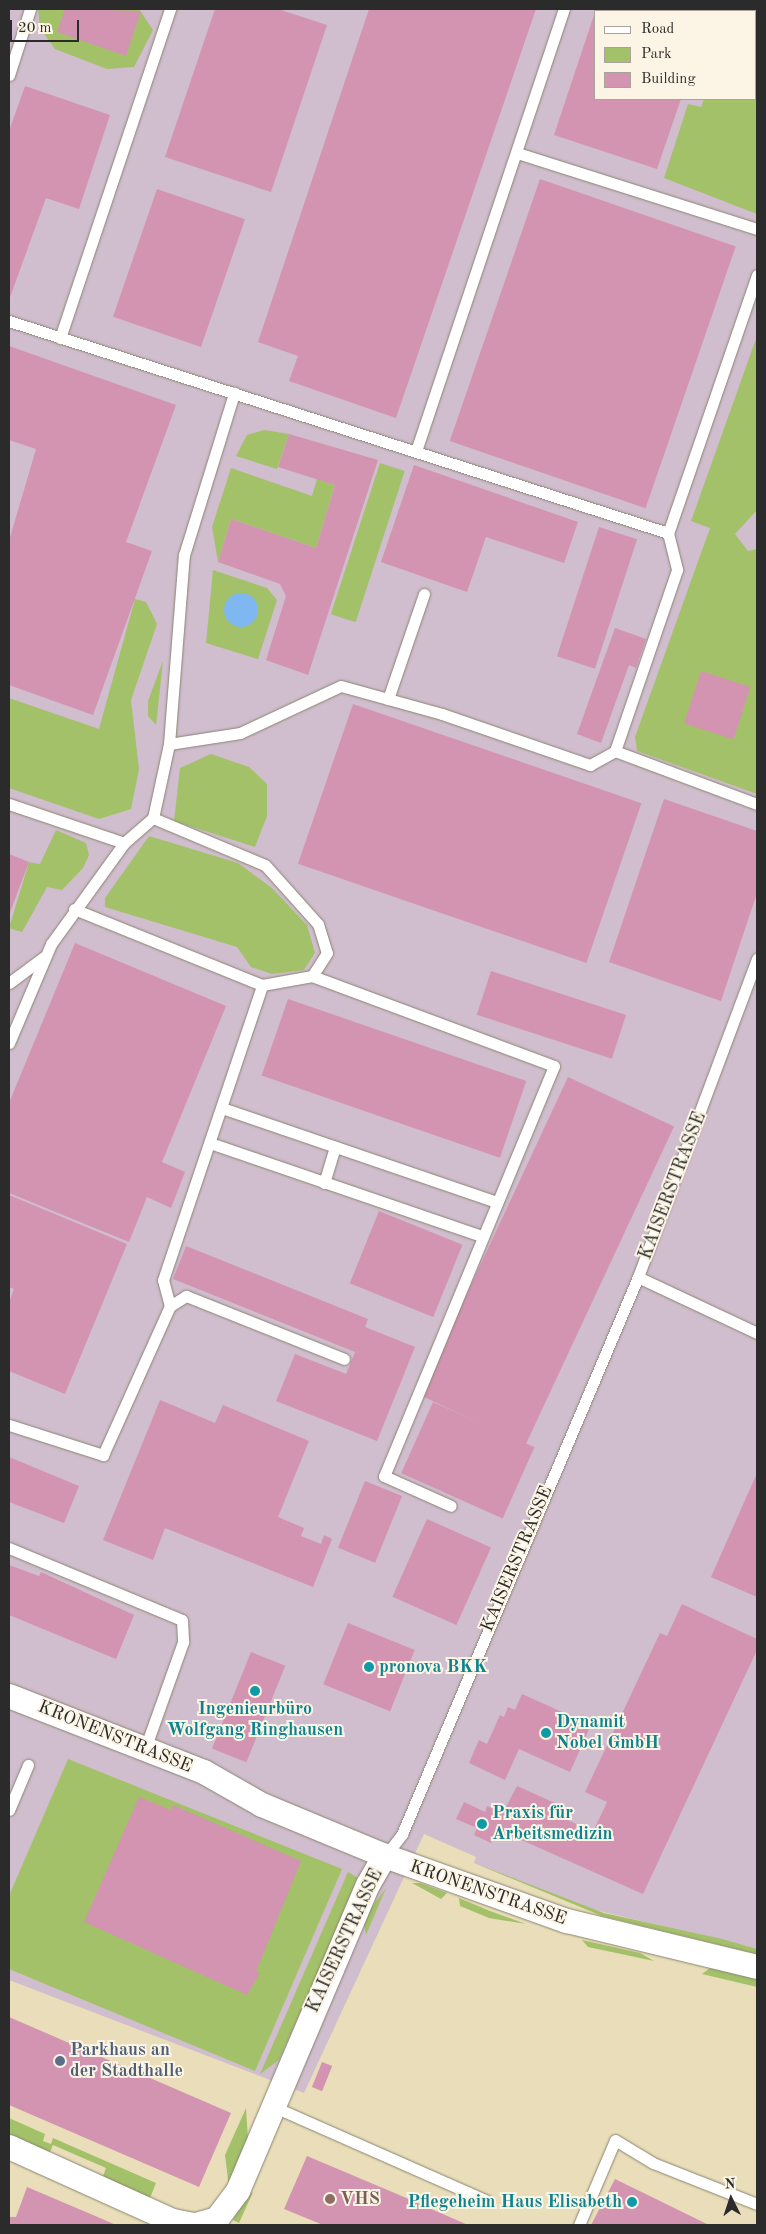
<!DOCTYPE html>
<html>
<head>
<meta charset="utf-8">
<style>
  body { margin:0 }
  #map { position:relative; width:766px; height:2234px; overflow:hidden; background:#e9deb9; font-family:"Old Standard TT",serif }
  div>[style] { position:absolute }
  .industrial>* { inset:0; background:#d0bdcd }
  .green>* { inset:0; background:#a3c169; transform-origin:0 0 }
  .water>* { inset:0; background:#7fb8f0 }
  .round { border-radius:50% }
  .building>* { inset:0; background:#d394b1; transform-origin:0 0 }
  .roads { filter:drop-shadow(0 0 1px #8a8472) drop-shadow(0 0 1px #8a8472) }
  .service>* { height:11px; margin:-5.5px; padding:0 5.5px; transform-origin:5.5px; border-radius:5.5px; background:#fff }
  .minor>* { height:24px; margin:-12px; padding:0 12px; transform-origin:12px; border-radius:12px; background:#fff }
  .dots>* { width:14px; height:14px; translate:-50% -50%; box-sizing:border-box; border:2px solid #fcf5e5; border-radius:50% }
  span { translate:-50% -50%; white-space:nowrap; text-align:center; line-height:1.15; -webkit-text-stroke:4px #fcf5e5; paint-order:stroke }
  .street-label { font-size:18px; color:#2b2b2b }
  .culture-label { font-size:18px; color:#0d838f; font-weight:700 }
  .left { translate:0 -50%; text-align:left }
  .right { translate:-100% -50%; text-align:right }
  .service-label { font-size:18px; color:#4e5e75; font-weight:700 }
  .education-label { font-size:18px; color:#785e54; font-weight:700 }
  .frame { position:absolute; inset:0; border:10px solid #2b2b2b; pointer-events:none }
  .legend { position:absolute; left:594px; top:10px; width:162px; height:90px; box-sizing:border-box; background:#fcf5e5; border:1px solid #a8a49b; margin:0; padding:6px 9px; list-style:none; font-size:15px; color:#2b2b2b }
  .legend li { display:flex; align-items:center; gap:10px; height:25px }
  .legend b { width:25px; border:1px solid #a8a49b }
  .north { position:absolute; left:706px; top:2174px; width:50px; height:50px; -webkit-text-stroke:4px #fcf5e5; paint-order:stroke; rotate:356deg; font-size:14px; font-weight:700; line-height:20px; text-align:center; color:#2b2b2b }
  .north::after { content:''; display:block; margin:auto; width:18px; height:22px; background:#2b2b2b; clip-path:polygon(50% 0,100% 100%,50% 72%,0 100%) }
  .scale { position:absolute; left:10px; top:20px; width:69px; height:22px; box-sizing:border-box; border:2px solid #2b2b2b; border-top:0; padding-left:6px; font-size:15px; line-height:18px; white-space:nowrap; color:#2b2b2b; -webkit-text-stroke:4px #fcf5e5; paint-order:stroke }
</style>
</head>
<body>
<div id="map">
  <div class="industrial">
    <div style="clip-path:polygon(evenodd,9px 9px,757px 9px,757px 1949px,587px 1908px,474px 1863px,476px 1857px,424px 1834px,304px 2093px,9px 1980px,9px 9px,595px 11px,755px 11px,755px 99px,595px 99px,595px 11px)"></div>
  </div>
  <div class="green">
    <div style="clip-path:polygon(38px 9px,139px 9px,153px 30px,134px 67px,107px 69px,55px 49px,40px 28px)"></div>
    <div style="clip-path:polygon(755px 39px,757px 40px,757px 214px,664px 178px,688px 104px,701px 107px,704px 99px,755px 99px)"></div>
    <div style="clip-path:polygon(757px 336px,757px 510px,735px 534px,748px 551px,757px 549px,757px 794px,637px 751px,635px 737px,710px 528px,691px 521px)"></div>
    <div style="clip-path:polygon(264px 430px,289px 434px,277px 469px,236px 456px,247px 435px)"></div>
    <div style="left:380px;top:463px;width:26px;height:159px;rotate:18deg"></div>
    <div style="clip-path:polygon(231px 468px,312px 496px,317px 479px,335px 485px,316px 548px,231px 519px,218px 562px,212px 527px)"></div>
    <div style="clip-path:polygon(213px 570px,267px 588px,277px 600px,258px 659px,206px 643px)"></div>
    <div style="clip-path:polygon(135px 599px,146px 602px,157px 624px,131px 700px,139px 769px,131px 809px,99px 819px,9px 788px,9px 698px,99px 729px)"></div>
    <div style="clip-path:polygon(163px 661px,156px 725px,148px 716px,148px 701px)"></div>
    <div style="clip-path:polygon(211px 754px,249px 767px,267px 784px,267px 816px,255px 847px,174px 821px,180px 768px)"></div>
    <div style="clip-path:polygon(56px 830px,86px 843px,89px 855px,83px 868px,62px 890px,47px 887px,22px 932px,9px 928px,29px 862px,40px 864px)"></div>
    <div style="clip-path:polygon(149px 836px,238px 863px,272px 888px,307px 925px,315px 953px,304px 970px,272px 974px,251px 967px,237px 947px,105px 907px,105px 898px)"></div>
    <div style="clip-path:polygon(68px 1759px,342px 1869px,255px 2071px,9px 1969px,9px 1896px)"></div>
    <div style="clip-path:polygon(474px 1863px,604px 1913px,722px 1939px,757px 1949px,757px 1954px,602px 1916px)"></div>
    <div style="clip-path:polygon(348px 1872px,358px 1878px,323px 1961px,279px 2060px,260px 2074px)"></div>
    <div style="clip-path:polygon(412px 1883px,420px 1883px,447px 1893px,441px 1899px)"></div>
    <div style="clip-path:polygon(386px 1888px,366px 1935px,363px 1919px)"></div>
    <div style="clip-path:polygon(459px 1898px,490px 1911px,526px 1924px,489px 1918px,460px 1906px)"></div>
    <div style="clip-path:polygon(582px 1940px,640px 1953px,654px 1961px,588px 1947px)"></div>
    <div style="clip-path:polygon(710px 1968px,757px 1979px,757px 1987px,702px 1974px)"></div>
    <div style="clip-path:polygon(246px 2108px,248px 2140px,229px 2187px,225px 2155px)"></div>
    <div style="clip-path:polygon(9px 2118px,45px 2134px,43px 2141px,51px 2144px,53px 2138px,156px 2183px,148px 2203px,101px 2182px,106px 2168px,53px 2145px,47px 2159px,9px 2138px)"></div>
    <div style="clip-path:polygon(253px 2192px,239px 2223px,233px 2220px,241px 2202px)"></div>
  </div>
  <div class="water">
    <div class="round" style="left:224px;top:593px;width:34px;height:34px"></div>
  </div>
  <div class="building">
    <div style="clip-path:polygon(65px 9px,141px 11px,126px 56px,57px 32px)"></div>
    <div style="clip-path:polygon(215px 9px,278px 9px,327px 25px,271px 192px,165px 157px)"></div>
    <div style="clip-path:polygon(369px 9px,536px 9px,396px 418px,289px 381px,298px 356px,258px 342px)"></div>
    <div style="left:596px;top:9px;width:99px;height:2px"></div>
    <div style="clip-path:polygon(594px 15px,595px 99px,681px 99px,657px 169px,554px 135px)"></div>
    <div style="clip-path:polygon(25px 86px,110px 115px,79px 209px,46px 198px,9px 300px,9px 131px)"></div>
    <div style="left:540px;top:179px;width:207px;height:277px;rotate:19deg"></div>
    <div style="left:157px;top:189px;width:93px;height:135px;rotate:19deg"></div>
    <div style="clip-path:polygon(9px 346px,176px 405px,126px 542px,152px 551px,93px 715px,9px 685px,9px 541px,36px 449px,9px 440px)"></div>
    <div style="clip-path:polygon(289px 434px,378px 460px,308px 675px,266px 660px,286px 596px,280px 584px,218px 562px,231px 519px,316px 548px,335px 485px,278px 467px)"></div>
    <div style="clip-path:polygon(414px 465px,578px 522px,564px 563px,486px 537px,467px 592px,381px 562px)"></div>
    <div style="left:599px;top:527px;width:40px;height:136px;rotate:18deg"></div>
    <div style="clip-path:polygon(615px 628px,646px 639px,636px 668px,629px 665px,601px 743px,577px 734px)"></div>
    <div style="left:701px;top:671px;width:52px;height:55px;rotate:18deg"></div>
    <div style="left:353px;top:704px;width:305px;height:169px;rotate:19deg"></div>
    <div style="clip-path:polygon(664px 799px,757px 831px,757px 893px,721px 1001px,609px 962px)"></div>
    <div style="clip-path:polygon(9px 854px,29px 862px,9px 915px)"></div>
    <div style="clip-path:polygon(75px 943px,226px 1006px,162px 1162px,185px 1172px,171px 1208px,147px 1197px,129px 1242px,9px 1193px,9px 1103px)"></div>
    <div style="left:491px;top:971px;width:142px;height:46px;rotate:18deg"></div>
    <div style="left:288px;top:999px;width:252px;height:81px;rotate:19deg"></div>
    <div style="left:568px;top:1077px;width:117px;height:351px;rotate:25deg"></div>
    <div style="clip-path:polygon(9px 1195px,127px 1244px,65px 1394px,9px 1371px,9px 1302px,14px 1289px,9px 1287px)"></div>
    <div style="left:379px;top:1211px;width:90px;height:78px;rotate:22deg"></div>
    <div style="clip-path:polygon(186px 1246px,368px 1319px,365px 1327px,415px 1347px,377px 1441px,276px 1401px,295px 1354px,346px 1374px,355px 1352px,173px 1279px)"></div>
    <div style="clip-path:polygon(160px 1400px,215px 1423px,223px 1405px,309px 1441px,278px 1517px,304px 1528px,301px 1536px,321px 1544px,324px 1535px,332px 1539px,313px 1587px,165px 1528px,153px 1560px,103px 1540px)"></div>
    <div style="left:433px;top:1402px;width:111px;height:78px;rotate:24deg"></div>
    <div style="clip-path:polygon(9px 1457px,79px 1486px,64px 1523px,9px 1502px)"></div>
    <div style="clip-path:polygon(757px 1473px,757px 1597px,711px 1577px)"></div>
    <div style="left:365px;top:1481px;width:40px;height:72px;rotate:22deg"></div>
    <div style="left:427px;top:1519px;width:70px;height:85px;rotate:24deg"></div>
    <div style="clip-path:polygon(9px 1565px,39px 1576px,41px 1572px,134px 1615px,116px 1659px,9px 1615px)"></div>
    <div style="clip-path:polygon(682px 1604px,757px 1639px,757px 1650px,643px 1894px,497px 1829px,491px 1843px,474px 1835px,477px 1828px,456px 1819px,464px 1802px,485px 1812px,487px 1806px,503px 1813px,517px 1786px,555px 1803px,551px 1812px,593px 1832px,607px 1802px,585px 1792px,660px 1633px,667px 1636px)"></div>
    <div style="left:348px;top:1623px;width:72px;height:66px;rotate:22deg"></div>
    <div style="left:251px;top:1652px;width:37px;height:104px;rotate:22deg"></div>
    <div style="clip-path:polygon(522px 1694px,591px 1725px,570px 1772px,519px 1749px,505px 1780px,469px 1763px,479px 1740px,487px 1744px,500px 1715px,504px 1717px,508px 1707px,515px 1710px)"></div>
    <div style="clip-path:polygon(139px 1797px,171px 1810px,173px 1805px,301px 1861px,256px 1972px,260px 1973px,247px 1995px,84px 1922px)"></div>
    <div style="clip-path:polygon(9px 2017px,231px 2113px,199px 2187px,9px 2105px)"></div>
    <div style="left:322px;top:2062px;width:11px;height:27px;rotate:22deg"></div>
    <div style="clip-path:polygon(307px 2156px,397px 2194px,468px 2225px,323px 2225px,284px 2209px)"></div>
    <div style="clip-path:polygon(615px 2179px,709px 2225px,591px 2225px)"></div>
    <div style="clip-path:polygon(27px 2187px,100px 2218px,116px 2225px,9px 2225px,9px 2217px,16px 2217px)"></div>
  </div>
  <div class="roads">
    <div class="service">
      <div style="left:9px;top:75px;width:69px;rotate:-72.3deg"></div>
      <div style="left:517px;top:153px;width:252px;rotate:17.6deg"></div>
      <div style="left:757px;top:275px;width:273px;rotate:109deg"></div>
      <div style="left:668px;top:533px;width:38px;rotate:76deg"></div>
      <div style="left:677px;top:570px;width:191px;rotate:108.9deg"></div>
      <div style="left:615px;top:751px;width:152px;rotate:20.5deg"></div>
      <div style="left:9px;top:321px;width:692px;rotate:17.83deg"></div>
      <div style="left:60px;top:338px;width:347px;rotate:-71.5deg"></div>
      <div style="left:416px;top:451px;width:466px;rotate:-71.5deg"></div>
      <div style="left:388px;top:699px;width:111px;rotate:-71.1deg"></div>
      <div style="left:169px;top:744px;width:72px;rotate:-8.8deg"></div>
      <div style="left:240px;top:733px;width:111px;rotate:-25deg"></div>
      <div style="left:341px;top:686px;width:105px;rotate:15.5deg"></div>
      <div style="left:442px;top:714px;width:157px;rotate:19deg"></div>
      <div style="left:590px;top:765px;width:29px;rotate:-29deg"></div>
      <div style="left:9px;top:804px;width:121px;rotate:18.7deg"></div>
      <div style="left:153px;top:818px;width:121px;rotate:22.8deg"></div>
      <div style="left:265px;top:865px;width:79px;rotate:48.1deg"></div>
      <div style="left:318px;top:924px;width:30px;rotate:73deg"></div>
      <div style="left:327px;top:953px;width:27px;rotate:123deg"></div>
      <div style="left:312px;top:976px;width:258px;rotate:20.4deg"></div>
      <div style="left:554px;top:1066px;width:444px;rotate:112.5deg"></div>
      <div style="left:384px;top:1476px;width:73px;rotate:24.1deg"></div>
      <div style="left:74px;top:909px;width:203px;rotate:22deg"></div>
      <div style="left:262px;top:985px;width:51px;rotate:-10.2deg"></div>
      <div style="left:9px;top:983px;width:44px;rotate:-36.6deg"></div>
      <div style="left:9px;top:1043px;width:108px;rotate:-67deg"></div>
      <div style="left:51px;top:944px;width:125px;rotate:-54.1deg"></div>
      <div style="left:124px;top:843px;width:38px;rotate:-41deg"></div>
      <div style="left:153px;top:818px;width:76px;rotate:-77.8deg"></div>
      <div style="left:169px;top:744px;width:190px;rotate:-85.5deg"></div>
      <div style="left:184px;top:555px;width:170px;rotate:-72.8deg"></div>
      <div style="left:222px;top:1108px;width:291px;rotate:18.9deg"></div>
      <div style="left:210px;top:1143px;width:287px;rotate:18.9deg"></div>
      <div style="left:324px;top:1183px;width:38px;rotate:-73deg"></div>
      <div style="left:638px;top:1277px;width:132px;rotate:25.2deg"></div>
      <div style="left:170px;top:1306px;width:27px;rotate:-105deg"></div>
      <div style="left:163px;top:1280px;width:311px;rotate:-71.4deg"></div>
      <div style="left:9px;top:1425px;width:99px;rotate:17.7deg"></div>
      <div style="left:103px;top:1455px;width:163px;rotate:-65.8deg"></div>
      <div style="left:170px;top:1306px;width:19px;rotate:-32deg"></div>
      <div style="left:186px;top:1296px;width:170px;rotate:21.7deg"></div>
      <div style="left:9px;top:1548px;width:187px;rotate:22.6deg"></div>
      <div style="left:182px;top:1620px;width:22px;rotate:87deg"></div>
      <div style="left:183px;top:1642px;width:114px;rotate:109.6deg"></div>
      <div style="left:9px;top:1810px;width:49px;rotate:-67.1deg"></div>
      <div style="left:385px;top:1856px;width:28px;rotate:-52deg"></div>
      <div style="left:402px;top:1834px;width:605px;rotate:-67.04deg"></div>
      <div style="left:638px;top:1277px;width:340px;rotate:-69.5deg"></div>
      <div style="left:272px;top:2106px;width:235px;rotate:23.8deg"></div>
      <div style="left:579px;top:2225px;width:92px;rotate:-67deg"></div>
      <div style="left:615px;top:2140px;width:44px;rotate:31.2deg"></div>
      <div style="left:653px;top:2163px;width:112px;rotate:21.5deg"></div>
    </div>
    <div class="minor">
      <div style="left:9px;top:1696px;width:209px;rotate:21.3deg"></div>
      <div style="left:204px;top:1772px;width:67px;rotate:29.6deg"></div>
      <div style="left:262px;top:1805px;width:133px;rotate:22.5deg"></div>
      <div style="left:385px;top:1856px;width:193px;rotate:19.7deg"></div>
      <div style="left:567px;top:1921px;width:195px;rotate:13.6deg"></div>
      <div style="left:9px;top:2147px;width:180px;rotate:24.3deg"></div>
      <div style="left:173px;top:2221px;width:21px;rotate:11deg"></div>
      <div style="left:196px;top:2225px;width:22px;rotate:-16deg"></div>
      <div style="left:217px;top:2219px;width:35px;rotate:-53deg"></div>
      <div style="left:238px;top:2191px;width:332px;rotate:-67deg"></div>
      <div style="left:368px;top:1885px;width:34px;rotate:-60deg"></div>
    </div>
  </div>
  <div class="dots">
    <div style="left:369px;top:1667px;background:#0f9aa8"></div>
    <div style="left:255px;top:1691px;background:#0f9aa8"></div>
    <div style="left:546px;top:1733px;background:#0f9aa8"></div>
    <div style="left:482px;top:1824px;background:#0f9aa8"></div>
    <div style="left:60px;top:2061px;background:#5c6f8a"></div>
    <div style="left:330px;top:2199px;background:#8d6e63"></div>
    <div style="left:632px;top:2202px;background:#0f9aa8"></div>
  </div>
  <div class="street-label">
    <span style="left:673px;top:1186px;rotate:-69deg">KAISERSTRASSE</span>
    <span style="left:517px;top:1559px;rotate:-67deg">KAISERSTRASSE</span>
    <span style="left:115px;top:1737px;rotate:22deg">KRONENSTRASSE</span>
    <span style="left:488px;top:1893px;rotate:19deg">KRONENSTRASSE</span>
    <span style="left:345px;top:1941px;rotate:-65deg">KAISERSTRASSE</span>
  </div>
  <div class="culture-label">
    <span class="left" style="left:379px;top:1667px">pronova BKK</span>
    <span style="left:255px;top:1720px">Ingenieurbüro<br>Wolfgang Ringhausen</span>
    <span class="left" style="left:556px;top:1733px">Dynamit<br>Nobel GmbH</span>
    <span class="left" style="left:492px;top:1824px">Praxis für<br>Arbeitsmedizin</span>
    <span class="right" style="left:622px;top:2202px">Pflegeheim Haus Elisabeth</span>
  </div>
  <div class="service-label">
    <span class="left" style="left:70px;top:2061px">Parkhaus an<br>der Stadthalle</span>
  </div>
  <div class="education-label">
    <span class="left" style="left:340px;top:2199px">VHS</span>
  </div>
  <div class="frame"></div>
  <ul class="legend">
  <li><b style="height:6px;background:#fff"></b>Road</li>
  <li><b style="height:14px;background:#a3c169"></b>Park</li>
  <li><b style="height:14px;background:#d394b1"></b>Building</li>
  </ul>
  <div class="north">N</div>
  <div class="scale">20 m</div>
</div>
</body>
</html>
